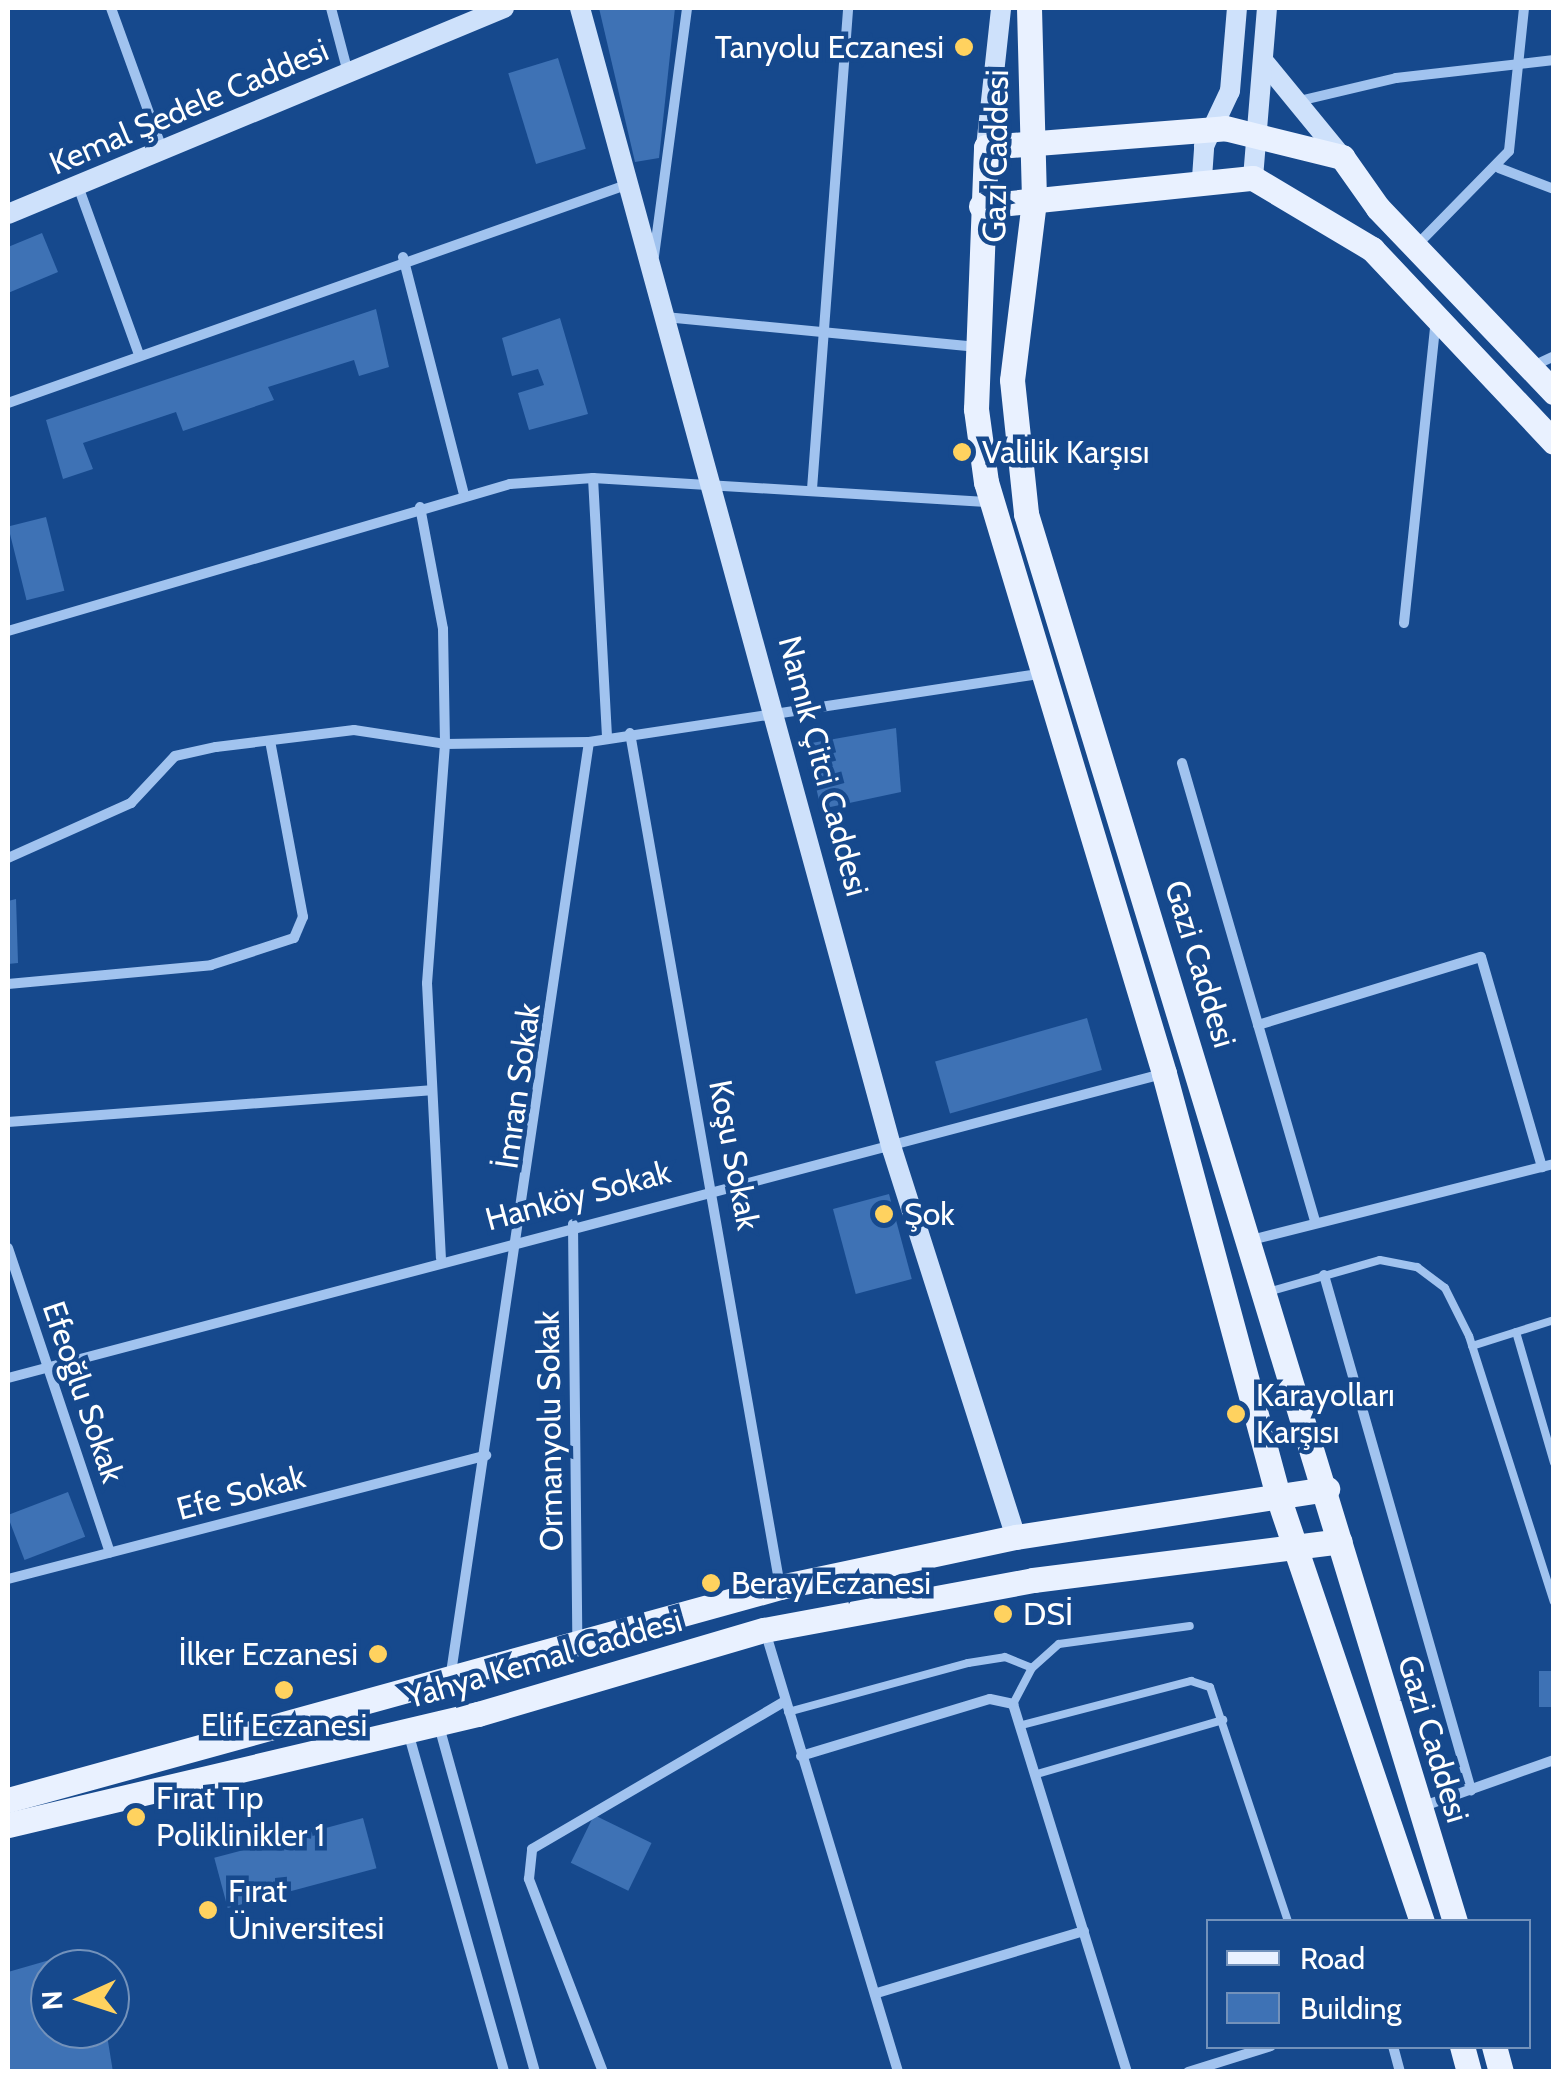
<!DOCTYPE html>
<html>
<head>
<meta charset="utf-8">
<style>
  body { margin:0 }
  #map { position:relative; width:1561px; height:2079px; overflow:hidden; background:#16498d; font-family:Cabin,sans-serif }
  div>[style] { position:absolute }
  .building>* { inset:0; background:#3e72b5; transform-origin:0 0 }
  .lane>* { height:8px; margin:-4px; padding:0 4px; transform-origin:4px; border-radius:4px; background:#a1c3ef }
  .street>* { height:10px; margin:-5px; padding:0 5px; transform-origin:5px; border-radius:5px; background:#a1c3ef }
  .secondary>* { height:20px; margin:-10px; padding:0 10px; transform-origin:10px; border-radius:10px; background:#cee1fb }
  .primary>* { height:25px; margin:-12.5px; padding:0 12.5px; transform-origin:12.5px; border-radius:12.5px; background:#e9f1ff }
  .dots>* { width:28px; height:28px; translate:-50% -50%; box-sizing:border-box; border:5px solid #16498d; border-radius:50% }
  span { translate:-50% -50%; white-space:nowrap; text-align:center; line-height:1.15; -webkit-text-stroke:9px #16498d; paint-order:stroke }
  .poi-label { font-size:32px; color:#fff }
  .right { translate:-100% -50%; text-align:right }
  .left { translate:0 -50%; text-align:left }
  .street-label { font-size:32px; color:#fff }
  .frame { position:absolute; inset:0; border:10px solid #fff; pointer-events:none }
  .legend { position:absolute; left:1206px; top:1919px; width:325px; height:130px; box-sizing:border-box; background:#16498d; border:2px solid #7392bb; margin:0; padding:12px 18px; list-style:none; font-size:30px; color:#fff }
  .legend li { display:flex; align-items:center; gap:20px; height:50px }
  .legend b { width:50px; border:2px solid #7392bb }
  .north { position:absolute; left:30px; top:1949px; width:100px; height:100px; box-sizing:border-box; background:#16498d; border:2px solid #7392bb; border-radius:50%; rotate:267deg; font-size:28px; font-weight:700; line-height:40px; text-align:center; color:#fff }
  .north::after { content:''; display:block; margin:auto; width:35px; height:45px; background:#ffd25f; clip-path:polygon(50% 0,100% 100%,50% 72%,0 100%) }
</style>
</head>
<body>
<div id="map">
  <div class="building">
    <div style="clip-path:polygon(599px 8px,675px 8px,659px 158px,635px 162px)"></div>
    <div style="left:558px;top:58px;width:95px;height:52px;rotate:73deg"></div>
    <div style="clip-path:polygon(42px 233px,58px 272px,8px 293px,8px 247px)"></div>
    <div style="clip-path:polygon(376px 309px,389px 367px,359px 376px,354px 360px,268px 387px,274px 400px,183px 431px,176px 412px,83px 443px,93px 469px,63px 479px,46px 420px)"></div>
    <div style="clip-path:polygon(560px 318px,588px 414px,529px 430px,518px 393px,544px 385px,538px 369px,512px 376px,502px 338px)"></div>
    <div style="left:46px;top:517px;width:76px;height:39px;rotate:76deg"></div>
    <div style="clip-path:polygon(896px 728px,901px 792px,821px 809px,806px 744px)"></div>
    <div style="clip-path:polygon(16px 899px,18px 963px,8px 964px,8px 901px)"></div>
    <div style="left:1087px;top:1018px;width:54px;height:158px;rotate:74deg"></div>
    <div style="left:889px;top:1194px;width:88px;height:58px;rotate:75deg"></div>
    <div style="left:68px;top:1492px;width:48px;height:65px;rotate:69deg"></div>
    <div style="left:1539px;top:1671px;width:15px;height:36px"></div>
    <div style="left:594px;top:1815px;width:64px;height:53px;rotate:26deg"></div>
    <div style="left:363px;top:1818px;width:52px;height:154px;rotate:75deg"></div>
    <div style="clip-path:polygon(67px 1955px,71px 1969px,50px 1969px,50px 2029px,106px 2029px,113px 2072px,8px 2072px,8px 1972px)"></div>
  </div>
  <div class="lane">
    <div style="left:1268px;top:1292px;width:116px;rotate:-15.9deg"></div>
    <div style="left:1380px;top:1260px;width:38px;rotate:11deg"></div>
    <div style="left:1417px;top:1267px;width:35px;rotate:37deg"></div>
    <div style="left:1445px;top:1288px;width:54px;rotate:63.4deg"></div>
    <div style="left:1469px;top:1336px;width:279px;rotate:72.3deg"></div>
    <div style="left:1516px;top:1332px;width:136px;rotate:73.8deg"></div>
    <div style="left:1472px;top:1346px;width:86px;rotate:-17.6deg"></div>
    <div style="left:1013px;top:1704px;width:41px;rotate:-62.2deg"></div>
    <div style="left:1032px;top:1668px;width:36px;rotate:-42deg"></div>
    <div style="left:1059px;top:1644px;width:132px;rotate:-7.8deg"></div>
    <div style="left:788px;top:1712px;width:187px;rotate:-15.2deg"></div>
    <div style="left:968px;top:1663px;width:37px;rotate:-9deg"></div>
    <div style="left:1005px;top:1657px;width:29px;rotate:22deg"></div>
    <div style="left:1022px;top:1725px;width:175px;rotate:-14.6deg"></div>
    <div style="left:1191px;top:1681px;width:20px;rotate:18deg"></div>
    <div style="left:1210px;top:1687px;width:248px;rotate:71.6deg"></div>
    <div style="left:1037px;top:1774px;width:194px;rotate:-16.2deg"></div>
  </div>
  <div class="street">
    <div style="left:111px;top:8px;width:150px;rotate:70.1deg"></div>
    <div style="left:331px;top:8px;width:67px;rotate:75.3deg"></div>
    <div style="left:1299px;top:101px;width:100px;rotate:-13.3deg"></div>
    <div style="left:1396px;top:78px;width:159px;rotate:-6.5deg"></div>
    <div style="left:1499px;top:168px;width:59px;rotate:20.9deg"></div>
    <div style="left:78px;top:186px;width:177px;rotate:70.1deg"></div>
    <div style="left:1416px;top:246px;width:133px;rotate:-45.6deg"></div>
    <div style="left:1509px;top:151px;width:144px;rotate:-84deg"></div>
    <div style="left:654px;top:256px;width:250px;rotate:-82.4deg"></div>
    <div style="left:403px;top:257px;width:245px;rotate:75.6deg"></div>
    <div style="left:665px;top:317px;width:314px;rotate:5.5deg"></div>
    <div style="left:1533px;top:366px;width:23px;rotate:-25deg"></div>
    <div style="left:8px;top:403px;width:658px;rotate:-19.43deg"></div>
    <div style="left:593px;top:478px;width:259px;rotate:86.9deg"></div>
    <div style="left:812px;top:489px;width:482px;rotate:-85.7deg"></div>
    <div style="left:420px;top:507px;width:124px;rotate:79.3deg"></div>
    <div style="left:443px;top:629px;width:115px;rotate:89deg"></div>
    <div style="left:445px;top:744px;width:240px;rotate:94.3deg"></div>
    <div style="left:427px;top:983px;width:275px;rotate:87.1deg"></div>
    <div style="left:1404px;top:623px;width:304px;rotate:-84deg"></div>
    <div style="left:8px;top:631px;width:523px;rotate:-16.32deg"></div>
    <div style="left:510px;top:484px;width:83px;rotate:-4.1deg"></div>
    <div style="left:593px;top:478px;width:398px;rotate:3.5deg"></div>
    <div style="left:630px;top:733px;width:866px;rotate:80.03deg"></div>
    <div style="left:1182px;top:763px;width:478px;rotate:73.8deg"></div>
    <div style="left:8px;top:858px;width:135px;rotate:-24.1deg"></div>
    <div style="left:131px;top:803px;width:64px;rotate:-46.9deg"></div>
    <div style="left:175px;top:756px;width:42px;rotate:-12.4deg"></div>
    <div style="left:216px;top:747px;width:139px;rotate:-7deg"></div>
    <div style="left:354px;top:730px;width:92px;rotate:8.7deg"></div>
    <div style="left:445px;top:744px;width:144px;rotate:-0.8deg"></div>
    <div style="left:589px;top:742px;width:455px;rotate:-8.6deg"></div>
    <div style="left:8px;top:984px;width:204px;rotate:-5.3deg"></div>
    <div style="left:211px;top:965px;width:87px;rotate:-18deg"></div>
    <div style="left:294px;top:938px;width:23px;rotate:-67deg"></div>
    <div style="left:303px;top:917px;width:179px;rotate:-100.6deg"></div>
    <div style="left:1258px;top:1025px;width:233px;rotate:-17deg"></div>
    <div style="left:1481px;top:957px;width:219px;rotate:73.8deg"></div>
    <div style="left:8px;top:1122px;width:424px;rotate:-4.3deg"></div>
    <div style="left:573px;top:1224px;width:413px;rotate:89.4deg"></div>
    <div style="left:1251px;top:1240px;width:312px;rotate:-14.1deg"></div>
    <div style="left:8px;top:1248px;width:321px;rotate:71.5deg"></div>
    <div style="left:1324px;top:1275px;width:536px;rotate:74.07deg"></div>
    <div style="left:8px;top:1378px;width:1193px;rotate:-14.76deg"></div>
    <div style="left:8px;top:1579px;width:494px;rotate:-14.5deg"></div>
    <div style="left:765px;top:1631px;width:461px;rotate:73.2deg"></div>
    <div style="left:451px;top:1673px;width:941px;rotate:-81.57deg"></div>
    <div style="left:439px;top:1726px;width:359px;rotate:74.5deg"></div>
    <div style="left:408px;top:1732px;width:353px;rotate:74.2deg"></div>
    <div style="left:801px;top:1756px;width:197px;rotate:-16.8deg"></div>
    <div style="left:990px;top:1699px;width:24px;rotate:12deg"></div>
    <div style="left:1013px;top:1704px;width:385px;rotate:72.8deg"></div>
    <div style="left:1421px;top:1807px;width:141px;rotate:-19.5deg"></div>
    <div style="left:877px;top:1993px;width:216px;rotate:-16.7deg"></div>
    <div style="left:1393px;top:2046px;width:27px;rotate:75deg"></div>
    <div style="left:603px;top:2072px;width:207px;rotate:-111deg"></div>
    <div style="left:529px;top:1879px;width:30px;rotate:-84deg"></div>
    <div style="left:532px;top:1849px;width:293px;rotate:-30.3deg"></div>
    <div style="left:1188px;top:2072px;width:87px;rotate:-17.4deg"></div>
  </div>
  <div class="secondary">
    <div style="left:580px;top:8px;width:1183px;rotate:74.71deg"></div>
    <div style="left:892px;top:1149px;width:407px;rotate:72.3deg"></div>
    <div style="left:1266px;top:64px;width:120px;rotate:50.7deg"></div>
    <div style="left:986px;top:147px;width:140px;rotate:-83.8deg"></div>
    <div style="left:1202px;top:178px;width:32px;rotate:-86deg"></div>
    <div style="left:1204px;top:146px;width:61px;rotate:-64.7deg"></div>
    <div style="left:1230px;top:91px;width:83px;rotate:-85.2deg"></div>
    <div style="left:1253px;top:178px;width:171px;rotate:-85.3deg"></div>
    <div style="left:8px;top:214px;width:537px;rotate:-22.55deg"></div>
  </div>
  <div class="primary">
    <div style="left:1029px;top:8px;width:193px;rotate:88.5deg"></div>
    <div style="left:1034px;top:201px;width:180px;rotate:97deg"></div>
    <div style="left:1012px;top:380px;width:135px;rotate:84deg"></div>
    <div style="left:1026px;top:514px;width:1472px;rotate:73.05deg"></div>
    <div style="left:981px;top:206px;width:273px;rotate:-5.9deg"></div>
    <div style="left:1253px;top:178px;width:139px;rotate:30.8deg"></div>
    <div style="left:1372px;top:249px;width:265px;rotate:46.7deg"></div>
    <div style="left:8px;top:1800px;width:801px;rotate:-15.42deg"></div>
    <div style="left:780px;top:1587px;width:241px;rotate:-12deg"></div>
    <div style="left:1016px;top:1537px;width:315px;rotate:-8.8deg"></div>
    <div style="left:8px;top:1825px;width:483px;rotate:-13.3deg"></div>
    <div style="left:478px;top:1714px;width:298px;rotate:-16.4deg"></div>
    <div style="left:764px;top:1630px;width:274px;rotate:-10.5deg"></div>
    <div style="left:1033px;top:1580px;width:309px;rotate:-7.2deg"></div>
    <div style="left:1422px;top:1922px;width:450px;rotate:-108.7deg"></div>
    <div style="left:1278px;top:1496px;width:438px;rotate:-105.1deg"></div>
    <div style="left:1164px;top:1073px;width:617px;rotate:-106.76deg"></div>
    <div style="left:986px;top:482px;width:74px;rotate:-97.8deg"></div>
    <div style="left:976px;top:409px;width:262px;rotate:-87.8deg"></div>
    <div style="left:986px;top:147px;width:240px;rotate:-4.5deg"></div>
    <div style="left:1225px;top:128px;width:121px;rotate:13.9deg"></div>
    <div style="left:1342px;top:157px;width:62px;rotate:54.8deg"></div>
    <div style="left:1378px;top:208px;width:255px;rotate:46.3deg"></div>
    <div style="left:1462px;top:2046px;width:27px;rotate:75deg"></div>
    <div style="left:1494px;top:2046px;width:27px;rotate:75deg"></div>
  </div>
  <div class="dots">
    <div style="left:964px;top:47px;background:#ffd25f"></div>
    <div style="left:962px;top:452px;background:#ffd25f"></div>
    <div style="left:884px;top:1214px;background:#ffd25f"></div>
    <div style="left:1236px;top:1414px;background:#ffd25f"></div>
    <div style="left:711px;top:1583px;background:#ffd25f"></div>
    <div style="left:1003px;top:1614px;background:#ffd25f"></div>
    <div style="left:378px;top:1654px;background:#ffd25f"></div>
    <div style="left:284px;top:1690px;background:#ffd25f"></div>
    <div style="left:136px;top:1817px;background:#ffd25f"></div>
    <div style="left:208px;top:1910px;background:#ffd25f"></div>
  </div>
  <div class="poi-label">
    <span class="right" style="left:944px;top:47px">Tanyolu Eczanesi</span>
    <span class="left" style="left:982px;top:452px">Valilik Karşısı</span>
    <span class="left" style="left:904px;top:1214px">Şok</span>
    <span class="left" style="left:1256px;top:1414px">Karayolları<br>Karşısı</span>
    <span class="left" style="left:731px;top:1583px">Beray Eczanesi</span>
    <span class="left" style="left:1023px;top:1614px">DSİ</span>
    <span class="right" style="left:358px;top:1654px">İlker Eczanesi</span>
    <span style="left:284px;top:1725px">Elif Eczanesi</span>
    <span class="left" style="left:156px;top:1817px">Fırat Tıp<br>Poliklinikler 1</span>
    <span class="left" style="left:228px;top:1910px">Fırat<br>Üniversitesi</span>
  </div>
  <div class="street-label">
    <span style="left:189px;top:107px;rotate:-23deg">Kemal Şedele Caddesi</span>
    <span style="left:996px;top:156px;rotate:-89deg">Gazi Caddesi</span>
    <span style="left:823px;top:766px;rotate:75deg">Namık Çitci Caddesi</span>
    <span style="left:1200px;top:964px;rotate:73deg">Gazi Caddesi</span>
    <span style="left:518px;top:1086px;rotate:-82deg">İmran Sokak</span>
    <span style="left:734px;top:1155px;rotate:79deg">Koşu Sokak</span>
    <span style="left:578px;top:1196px;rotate:-15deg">Hanköy Sokak</span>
    <span style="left:83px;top:1392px;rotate:71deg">Efeoğlu Sokak</span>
    <span style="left:550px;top:1431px;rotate:-91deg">Ormanyolu Sokak</span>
    <span style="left:241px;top:1493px;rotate:-15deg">Efe Sokak</span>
    <span style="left:544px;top:1659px;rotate:-16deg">Yahya Kemal Caddesi</span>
    <span style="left:1433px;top:1739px;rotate:73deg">Gazi Caddesi</span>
  </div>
  <div class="frame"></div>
  <ul class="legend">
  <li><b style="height:12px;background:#e9f1ff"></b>Road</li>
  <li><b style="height:28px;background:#3e72b5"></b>Building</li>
  </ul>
  <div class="north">N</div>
</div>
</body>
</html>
